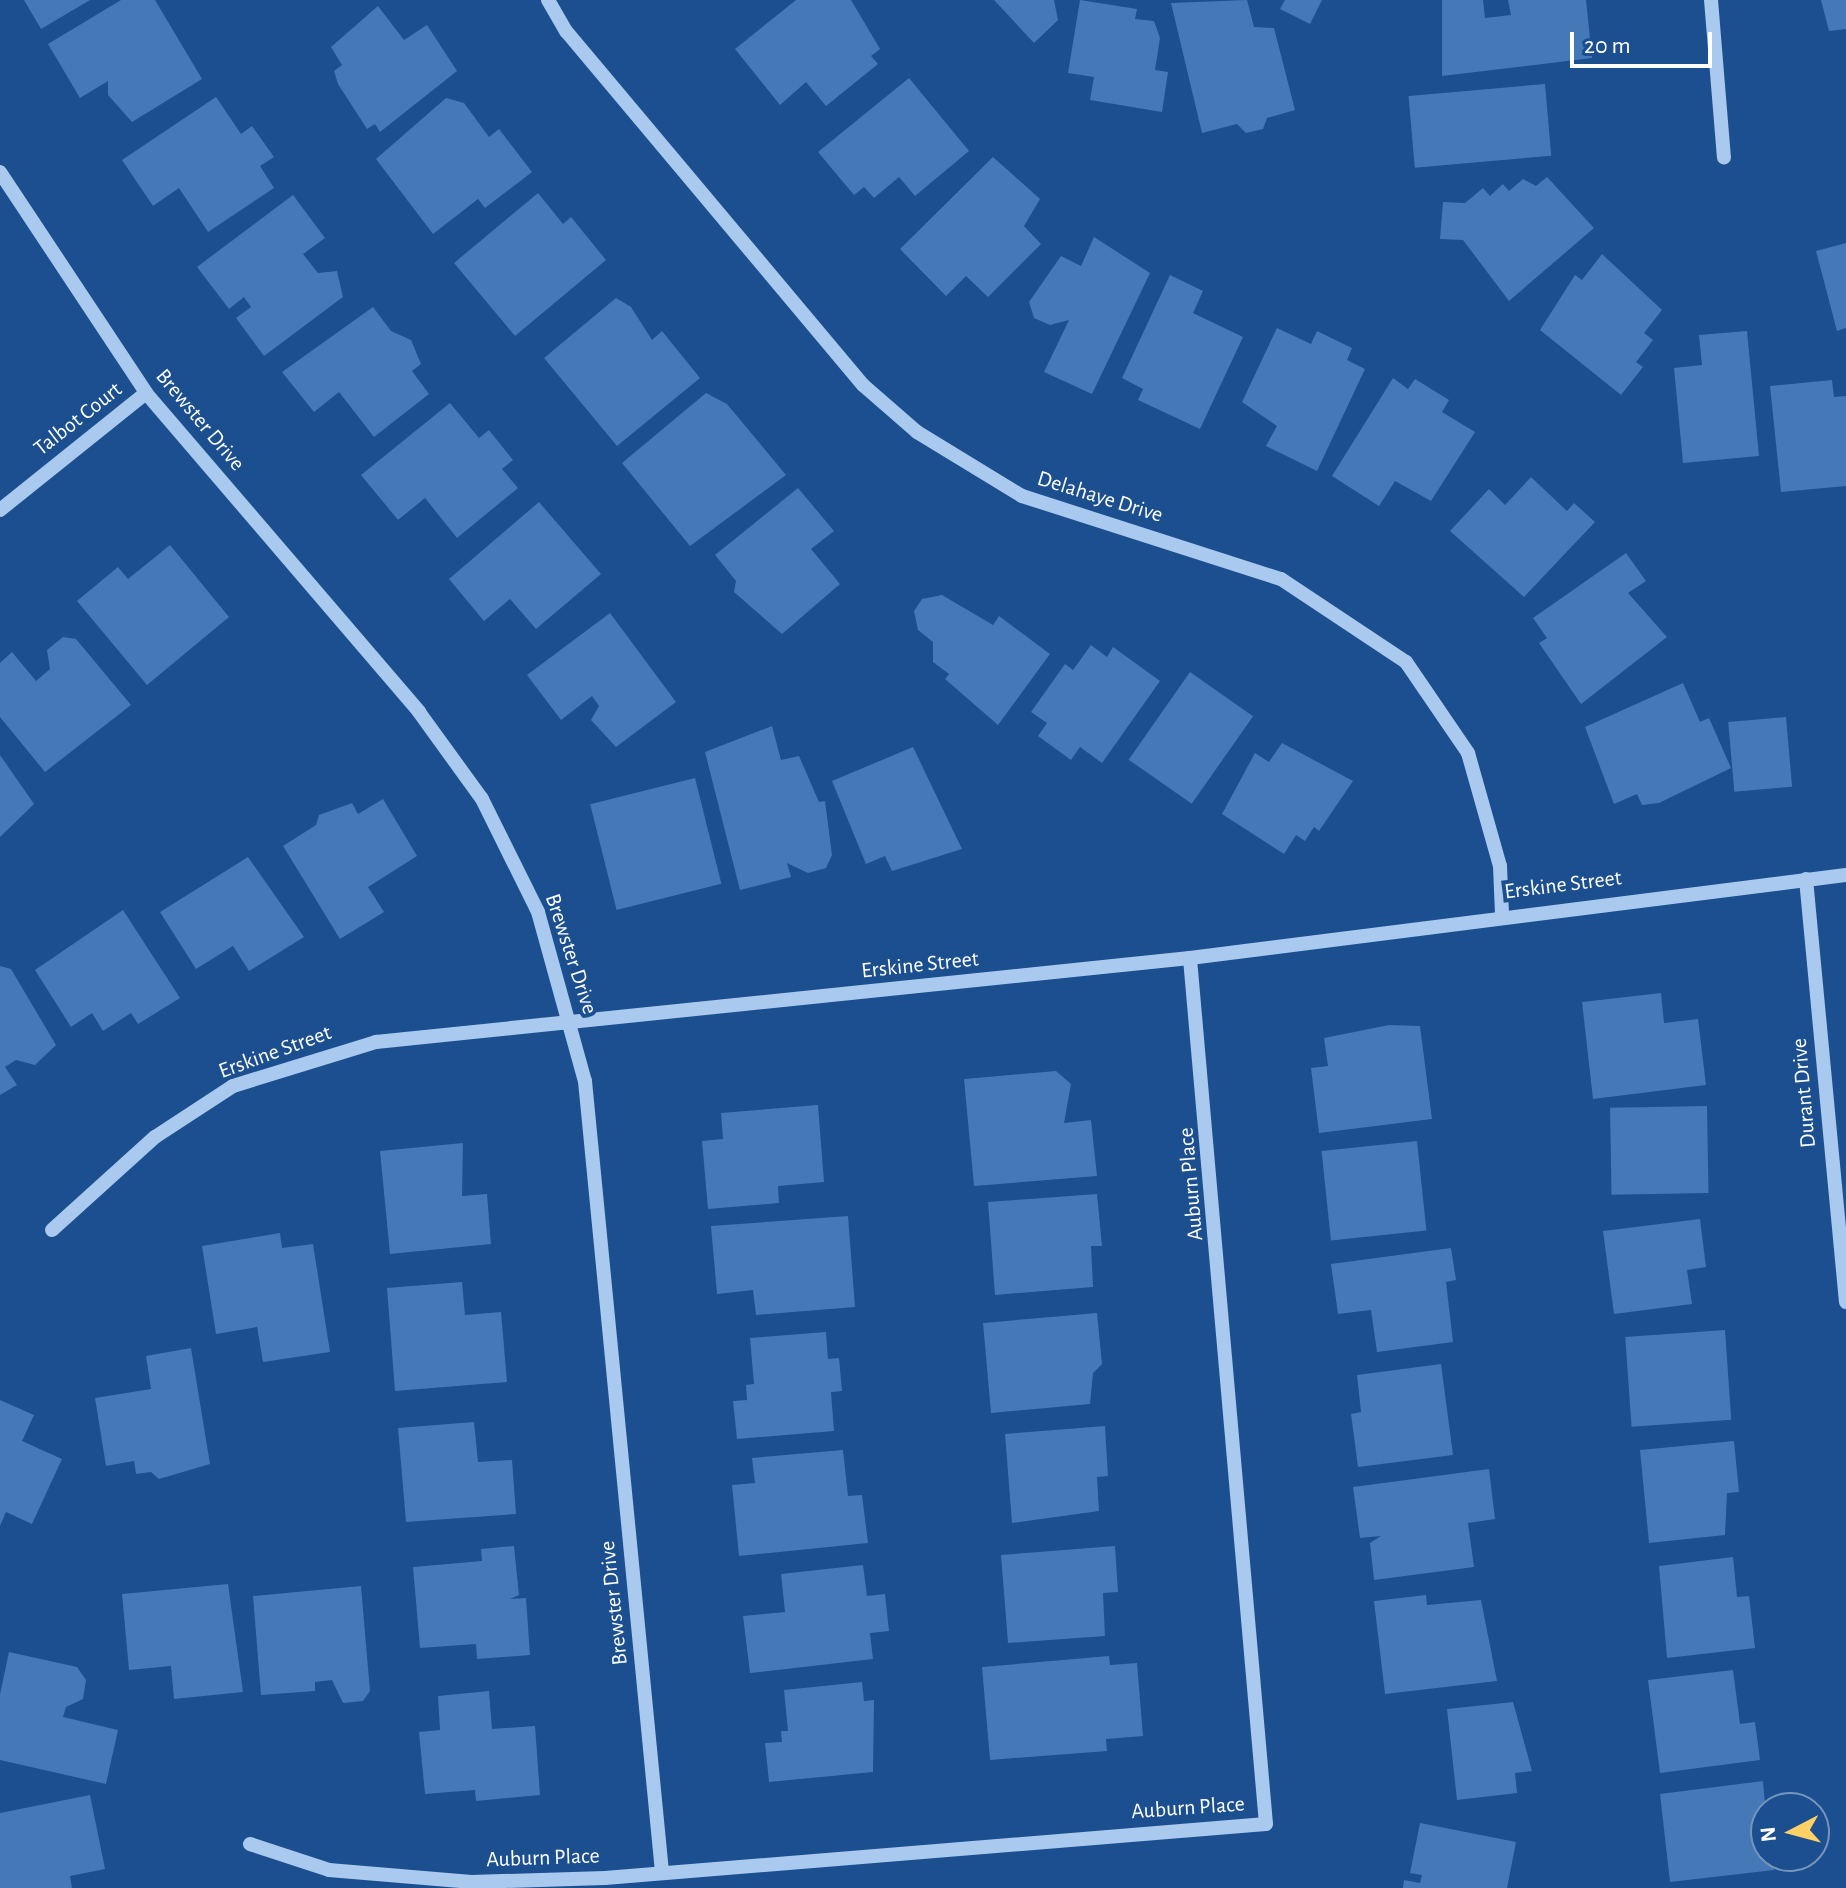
<!DOCTYPE html>
<html>
<head>
<meta charset="utf-8">
<style>
  body { margin:0 }
  #map { position:relative; width:1846px; height:1888px; overflow:hidden; background:#1b4f8f; font-family:"Alegreya Sans",sans-serif }
  div>[style] { position:absolute }
  .building>* { inset:0; background:#4478b7; transform-origin:0 0 }
  .minor>* { height:14px; margin:-7px; padding:0 7px; transform-origin:7px; border-radius:7px; background:#a9c9ee }
  span { translate:-50% -50%; white-space:nowrap; text-align:center; line-height:1.15; -webkit-text-stroke:8px #1b4f8f; paint-order:stroke }
  .street-label { font-size:22px; color:#fff }
  .north { position:absolute; left:1750px; top:1792px; width:80px; height:80px; box-sizing:border-box; background:#1b4f8f; border:2px solid #7695bc; border-radius:50%; rotate:264deg; font-size:22px; font-weight:700; line-height:32px; text-align:center; color:#fff }
  .north::after { content:''; display:block; margin:auto; width:28px; height:36px; background:#ffd166; clip-path:polygon(50% 0,100% 100%,50% 72%,0 100%) }
  .scale { position:absolute; left:1570px; top:32px; width:142px; height:36px; box-sizing:border-box; border:4px solid #fff; border-top:0; padding-left:10px; font-size:24px; line-height:28px; white-space:nowrap; color:#fff; -webkit-text-stroke:6px #1b4f8f; paint-order:stroke }
</style>
</head>
<body>
<div id="map">
  <div class="building">
    <div style="clip-path:polygon(24px 0,90px 0,41px 29px)"></div>
    <div style="clip-path:polygon(121px 0,155px 0,202px 79px,132px 122px,108px 95px,108px 81px,80px 98px,48px 44px)"></div>
    <div style="clip-path:polygon(796px 0,851px 0,880px 49px,871px 56px,878px 64px,826px 106px,806px 82px,780px 105px,735px 49px)"></div>
    <div style="clip-path:polygon(994px 0,1054px 0,1058px 20px,1034px 43px)"></div>
    <div style="clip-path:polygon(1080px 0,1137px 9px,1135px 19px,1154px 21px,1160px 38px,1155px 70px,1168px 72px,1162px 112px,1090px 100px,1094px 77px,1068px 73px)"></div>
    <div style="clip-path:polygon(1247px 0,1254px 27px,1274px 28px,1295px 110px,1267px 118px,1263px 129px,1246px 133px,1237px 124px,1202px 133px,1171px 3px)"></div>
    <div style="clip-path:polygon(1285px 0,1322px 0,1310px 24px,1280px 9px)"></div>
    <div style="clip-path:polygon(1442px 0,1483px 0,1485px 18px,1511px 15px,1508px 0,1586px 0,1592px 58px,1442px 76px)"></div>
    <div style="clip-path:polygon(1821px 0,1846px 0,1846px 29px,1829px 31px)"></div>
    <div style="clip-path:polygon(378px 6px,404px 40px,427px 25px,457px 71px,380px 132px,375px 124px,367px 129px,338px 84px,334px 71px,342px 65px,331px 47px)"></div>
    <div style="clip-path:polygon(909px 78px,969px 151px,915px 196px,899px 177px,874px 198px,864px 187px,854px 195px,818px 152px)"></div>
    <div style="left:1545px;top:84px;width:72px;height:137px;rotate:85deg"></div>
    <div style="clip-path:polygon(216px 97px,241px 134px,252px 126px,274px 157px,260px 166px,274px 188px,208px 232px,179px 188px,153px 206px,122px 160px)"></div>
    <div style="clip-path:polygon(446px 98px,464px 103px,489px 137px,499px 129px,532px 172px,485px 208px,478px 199px,433px 234px,376px 159px)"></div>
    <div style="clip-path:polygon(993px 157px,1040px 199px,1024px 226px,1041px 244px,988px 297px,966px 276px,946px 296px,900px 249px)"></div>
    <div style="clip-path:polygon(1547px 177px,1594px 228px,1509px 301px,1463px 240px,1440px 239px,1443px 202px,1465px 203px,1483px 188px,1490px 196px,1503px 184px,1509px 191px,1523px 179px,1536px 186px)"></div>
    <div style="clip-path:polygon(538px 193px,563px 224px,571px 217px,606px 260px,515px 336px,454px 263px)"></div>
    <div style="clip-path:polygon(293px 195px,325px 238px,303px 254px,318px 273px,337px 271px,343px 297px,264px 356px,236px 318px,251px 307px,244px 297px,229px 309px,197px 267px)"></div>
    <div style="clip-path:polygon(1094px 237px,1150px 273px,1092px 394px,1044px 372px,1069px 320px,1050px 325px,1034px 318px,1029px 302px,1061px 256px,1081px 266px)"></div>
    <div style="clip-path:polygon(1846px 243px,1846px 328px,1837px 331px,1816px 251px)"></div>
    <div style="clip-path:polygon(1602px 254px,1662px 310px,1644px 333px,1653px 340px,1636px 362px,1643px 367px,1621px 395px,1540px 330px,1575px 275px,1582px 280px)"></div>
    <div style="clip-path:polygon(1170px 275px,1203px 291px,1193px 313px,1243px 337px,1200px 429px,1138px 400px,1143px 389px,1122px 378px)"></div>
    <div style="clip-path:polygon(616px 298px,631px 307px,652px 340px,662px 331px,700px 378px,617px 446px,544px 358px)"></div>
    <div style="clip-path:polygon(373px 307px,391px 331px,411px 340px,421px 364px,412px 371px,429px 394px,374px 437px,339px 392px,314px 412px,282px 372px)"></div>
    <div style="clip-path:polygon(1277px 328px,1311px 344px,1317px 331px,1352px 348px,1347px 360px,1365px 369px,1317px 471px,1266px 446px,1277px 426px,1242px 402px)"></div>
    <div style="clip-path:polygon(1747px 331px,1759px 456px,1683px 463px,1674px 368px,1702px 365px,1699px 335px)"></div>
    <div style="clip-path:polygon(1393px 378px,1408px 389px,1415px 379px,1449px 400px,1442px 412px,1475px 432px,1431px 501px,1395px 481px,1379px 506px,1332px 476px)"></div>
    <div style="clip-path:polygon(1832px 380px,1834px 397px,1846px 396px,1846px 486px,1781px 492px,1770px 386px)"></div>
    <div style="clip-path:polygon(706px 393px,727px 404px,786px 475px,690px 546px,622px 463px)"></div>
    <div style="clip-path:polygon(450px 403px,479px 438px,489px 430px,513px 460px,502px 469px,518px 488px,457px 538px,425px 498px,398px 520px,361px 475px)"></div>
    <div style="clip-path:polygon(1531px 477px,1567px 511px,1574px 503px,1595px 522px,1524px 597px,1450px 531px,1489px 489px,1505px 505px)"></div>
    <div style="clip-path:polygon(798px 488px,834px 531px,811px 549px,840px 584px,782px 634px,734px 592px,736px 581px,715px 555px)"></div>
    <div style="clip-path:polygon(539px 502px,601px 574px,536px 629px,510px 599px,484px 621px,449px 579px)"></div>
    <div style="clip-path:polygon(170px 545px,229px 617px,147px 685px,77px 601px,118px 567px,128px 579px)"></div>
    <div style="clip-path:polygon(1626px 553px,1646px 581px,1628px 593px,1667px 637px,1581px 704px,1539px 643px,1547px 638px,1533px 618px)"></div>
    <div style="clip-path:polygon(942px 595px,993px 625px,999px 616px,1050px 654px,998px 725px,945px 679px,949px 674px,933px 662px,933px 642px,918px 630px,914px 611px,922px 599px)"></div>
    <div style="clip-path:polygon(610px 613px,676px 702px,616px 747px,591px 720px,599px 706px,592px 696px,561px 720px,527px 675px)"></div>
    <div style="clip-path:polygon(63px 637px,76px 639px,131px 705px,45px 772px,0 717px,0 663px,12px 652px,36px 681px,50px 669px,47px 650px)"></div>
    <div style="clip-path:polygon(1091px 645px,1107px 657px,1113px 647px,1160px 681px,1102px 763px,1080px 747px,1071px 760px,1038px 736px,1047px 723px,1031px 712px,1065px 664px,1073px 670px)"></div>
    <div style="left:1190px;top:672px;width:77px;height:107px;rotate:35deg"></div>
    <div style="clip-path:polygon(1683px 683px,1700px 722px,1709px 718px,1731px 768px,1659px 803px,1642px 805px,1637px 794px,1614px 804px,1585px 727px)"></div>
    <div style="left:1786px;top:717px;width:70px;height:58px;rotate:85deg"></div>
    <div style="clip-path:polygon(772px 726px,781px 760px,799px 756px,819px 802px,825px 801px,832px 855px,826px 868px,808px 873px,787px 863px,791px 877px,740px 890px,705px 752px)"></div>
    <div style="clip-path:polygon(1282px 743px,1353px 781px,1319px 831px,1314px 827px,1305px 841px,1296px 835px,1284px 854px,1222px 814px,1255px 753px,1269px 762px)"></div>
    <div style="clip-path:polygon(913px 747px,962px 849px,892px 871px,885px 856px,866px 864px,832px 781px)"></div>
    <div style="clip-path:polygon(0 755px,34px 804px,0 837px)"></div>
    <div style="left:695px;top:778px;width:109px;height:108px;rotate:76deg"></div>
    <div style="clip-path:polygon(383px 799px,417px 856px,368px 887px,384px 912px,340px 939px,283px 846px,316px 825px,319px 815px,352px 803px,358px 814px)"></div>
    <div style="clip-path:polygon(248px 857px,304px 937px,249px 971px,233px 946px,196px 969px,160px 912px)"></div>
    <div style="clip-path:polygon(123px 910px,180px 998px,138px 1024px,131px 1013px,103px 1031px,92px 1013px,71px 1027px,35px 970px)"></div>
    <div style="clip-path:polygon(0 966px,11px 969px,56px 1045px,35px 1065px,16px 1060px,5px 1067px,17px 1085px,0 1095px)"></div>
    <div style="clip-path:polygon(1661px 993px,1664px 1023px,1698px 1019px,1706px 1085px,1593px 1099px,1582px 1002px)"></div>
    <div style="clip-path:polygon(1389px 1025px,1420px 1026px,1432px 1119px,1319px 1133px,1311px 1068px,1328px 1066px,1324px 1038px)"></div>
    <div style="clip-path:polygon(1056px 1071px,1071px 1084px,1064px 1123px,1091px 1120px,1097px 1176px,974px 1186px,964px 1079px)"></div>
    <div style="clip-path:polygon(818px 1105px,824px 1182px,778px 1186px,779px 1203px,708px 1209px,702px 1141px,723px 1139px,721px 1113px)"></div>
    <div style="left:1707px;top:1106px;width:87px;height:97px;rotate:89deg"></div>
    <div style="left:1417px;top:1141px;width:90px;height:96px;rotate:84deg"></div>
    <div style="clip-path:polygon(463px 1143px,462px 1196px,487px 1194px,491px 1244px,390px 1254px,380px 1151px)"></div>
    <div style="clip-path:polygon(1097px 1194px,1102px 1246px,1091px 1246px,1093px 1287px,995px 1295px,988px 1202px)"></div>
    <div style="clip-path:polygon(848px 1216px,855px 1307px,756px 1315px,753px 1290px,717px 1294px,711px 1226px)"></div>
    <div style="clip-path:polygon(1700px 1219px,1706px 1267px,1687px 1270px,1692px 1304px,1614px 1314px,1603px 1231px)"></div>
    <div style="clip-path:polygon(280px 1233px,282px 1248px,313px 1244px,330px 1352px,263px 1362px,257px 1327px,216px 1334px,202px 1246px)"></div>
    <div style="clip-path:polygon(1451px 1248px,1456px 1280px,1446px 1282px,1453px 1342px,1377px 1352px,1371px 1310px,1338px 1314px,1331px 1264px)"></div>
    <div style="clip-path:polygon(462px 1282px,465px 1315px,501px 1312px,507px 1382px,395px 1391px,387px 1288px)"></div>
    <div style="clip-path:polygon(1097px 1313px,1102px 1364px,1093px 1373px,1090px 1404px,991px 1413px,983px 1323px)"></div>
    <div style="left:1725px;top:1330px;width:90px;height:100px;rotate:86deg"></div>
    <div style="clip-path:polygon(826px 1332px,828px 1359px,839px 1358px,842px 1391px,831px 1392px,834px 1431px,737px 1439px,733px 1401px,747px 1400px,746px 1385px,754px 1384px,750px 1338px)"></div>
    <div style="clip-path:polygon(191px 1348px,210px 1464px,159px 1479px,151px 1472px,136px 1474px,134px 1461px,106px 1466px,95px 1398px,151px 1389px,146px 1356px)"></div>
    <div style="clip-path:polygon(1441px 1364px,1453px 1455px,1358px 1467px,1351px 1414px,1361px 1412px,1357px 1375px)"></div>
    <div style="clip-path:polygon(0 1400px,34px 1415px,22px 1441px,62px 1459px,32px 1524px,6px 1512px,0 1526px)"></div>
    <div style="clip-path:polygon(474px 1422px,478px 1462px,512px 1460px,516px 1514px,406px 1522px,398px 1428px)"></div>
    <div style="clip-path:polygon(1105px 1426px,1108px 1476px,1097px 1477px,1099px 1511px,1012px 1523px,1005px 1434px)"></div>
    <div style="clip-path:polygon(1734px 1441px,1739px 1492px,1727px 1493px,1725px 1535px,1649px 1543px,1640px 1450px)"></div>
    <div style="clip-path:polygon(843px 1450px,848px 1496px,862px 1495px,868px 1543px,739px 1556px,732px 1485px,755px 1483px,752px 1458px)"></div>
    <div style="clip-path:polygon(1489px 1469px,1495px 1519px,1468px 1523px,1474px 1567px,1374px 1580px,1370px 1543px,1381px 1536px,1360px 1538px,1353px 1487px)"></div>
    <div style="clip-path:polygon(514px 1546px,519px 1595px,510px 1599px,526px 1598px,530px 1655px,477px 1659px,476px 1644px,420px 1648px,413px 1567px,482px 1561px,481px 1549px)"></div>
    <div style="clip-path:polygon(1115px 1546px,1118px 1592px,1103px 1593px,1105px 1636px,1008px 1643px,1001px 1555px)"></div>
    <div style="clip-path:polygon(1733px 1557px,1737px 1597px,1749px 1596px,1755px 1648px,1667px 1658px,1659px 1566px)"></div>
    <div style="clip-path:polygon(863px 1565px,867px 1596px,885px 1594px,889px 1631px,870px 1633px,873px 1659px,750px 1673px,743px 1616px,785px 1612px,781px 1574px)"></div>
    <div style="clip-path:polygon(228px 1584px,243px 1692px,174px 1699px,171px 1666px,129px 1670px,122px 1594px)"></div>
    <div style="clip-path:polygon(361px 1586px,370px 1691px,363px 1701px,343px 1703px,332px 1680px,315px 1682px,315px 1691px,261px 1695px,253px 1596px)"></div>
    <div style="clip-path:polygon(1426px 1595px,1427px 1605px,1481px 1600px,1497px 1681px,1385px 1694px,1374px 1601px)"></div>
    <div style="clip-path:polygon(9px 1652px,77px 1667px,86px 1680px,83px 1699px,66px 1707px,63px 1717px,118px 1730px,106px 1784px,0 1760px,0 1694px)"></div>
    <div style="clip-path:polygon(1109px 1656px,1110px 1665px,1137px 1663px,1143px 1736px,1106px 1739px,1107px 1751px,990px 1760px,982px 1667px)"></div>
    <div style="clip-path:polygon(1733px 1670px,1740px 1724px,1755px 1722px,1760px 1760px,1660px 1773px,1648px 1680px)"></div>
    <div style="clip-path:polygon(862px 1682px,864px 1701px,874px 1700px,873px 1772px,769px 1782px,765px 1743px,782px 1742px,781px 1731px,788px 1731px,784px 1690px)"></div>
    <div style="clip-path:polygon(489px 1691px,492px 1729px,535px 1726px,540px 1795px,476px 1801px,475px 1790px,425px 1794px,419px 1732px,440px 1730px,438px 1696px)"></div>
    <div style="clip-path:polygon(1513px 1702px,1532px 1771px,1515px 1773px,1517px 1793px,1457px 1800px,1447px 1709px)"></div>
    <div style="clip-path:polygon(1763px 1781px,1766px 1816px,1755px 1818px,1757px 1833px,1766px 1832px,1774px 1870px,1670px 1882px,1660px 1794px)"></div>
    <div style="clip-path:polygon(90px 1795px,105px 1869px,70px 1876px,72px 1888px,0 1888px,0 1813px)"></div>
    <div style="clip-path:polygon(1420px 1823px,1516px 1842px,1507px 1888px,1403px 1888px,1404px 1880px,1420px 1883px,1422px 1875px,1410px 1873px)"></div>
  </div>
  <div class="minor">
    <div style="left:548px;top:0;width:36px;rotate:60deg"></div>
    <div style="left:566px;top:31px;width:462px;rotate:50deg"></div>
    <div style="left:863px;top:385px;width:72px;rotate:41deg"></div>
    <div style="left:917px;top:432px;width:123px;rotate:31.4deg"></div>
    <div style="left:1022px;top:496px;width:272px;rotate:17.8deg"></div>
    <div style="left:1281px;top:579px;width:150px;rotate:33.6deg"></div>
    <div style="left:1406px;top:662px;width:110px;rotate:55.7deg"></div>
    <div style="left:1468px;top:753px;width:117px;rotate:74.2deg"></div>
    <div style="left:1500px;top:866px;width:48px;rotate:87.6deg"></div>
    <div style="left:1711px;top:0;width:158px;rotate:85.3deg"></div>
    <div style="left:0;top:172px;width:265px;rotate:56.5deg"></div>
    <div style="left:146px;top:393px;width:420px;rotate:49.4deg"></div>
    <div style="left:419px;top:712px;width:107px;rotate:54.1deg"></div>
    <div style="left:482px;top:799px;width:126px;rotate:63.6deg"></div>
    <div style="left:538px;top:912px;width:175px;rotate:74.5deg"></div>
    <div style="left:585px;top:1081px;width:795px;rotate:84.44deg"></div>
    <div style="left:0;top:510px;width:187px;rotate:-38.7deg"></div>
    <div style="left:1806px;top:879px;width:425px;rotate:84.6deg"></div>
    <div style="left:52px;top:1230px;width:139px;rotate:-42.1deg"></div>
    <div style="left:155px;top:1137px;width:93px;rotate:-33.2deg"></div>
    <div style="left:233px;top:1086px;width:150px;rotate:-17.1deg"></div>
    <div style="left:376px;top:1042px;width:818px;rotate:-5.89deg"></div>
    <div style="left:1190px;top:958px;width:661px;rotate:-7.21deg"></div>
    <div style="left:250px;top:1844px;width:83px;rotate:18.2deg"></div>
    <div style="left:329px;top:1870px;width:143px;rotate:4.8deg"></div>
    <div style="left:471px;top:1882px;width:134px;rotate:-1.7deg"></div>
    <div style="left:605px;top:1878px;width:663px;rotate:-4.67deg"></div>
    <div style="left:1266px;top:1824px;width:869px;rotate:-95.02deg"></div>
  </div>
  <div class="street-label">
    <span style="left:78px;top:419px;rotate:-38deg">Talbot Court</span>
    <span style="left:200px;top:420px;rotate:50deg">Brewster Drive</span>
    <span style="left:1100px;top:497px;rotate:17deg">Delahaye Drive</span>
    <span style="left:1563px;top:885px;rotate:-7deg">Erskine Street</span>
    <span style="left:571px;top:954px;rotate:72deg">Brewster Drive</span>
    <span style="left:920px;top:965px;rotate:-6deg">Erskine Street</span>
    <span style="left:275px;top:1052px;rotate:-20deg">Erskine Street</span>
    <span style="left:1804px;top:1093px;rotate:-95deg">Durant Drive</span>
    <span style="left:1191px;top:1184px;rotate:-95deg">Auburn Place</span>
    <span style="left:614px;top:1603px;rotate:-96deg">Brewster Drive</span>
    <span style="left:1188px;top:1808px;rotate:-4deg">Auburn Place</span>
    <span style="left:543px;top:1858px;rotate:-2deg">Auburn Place</span>
  </div>
  <div class="north">N</div>
  <div class="scale">20 m</div>
</div>
</body>
</html>
